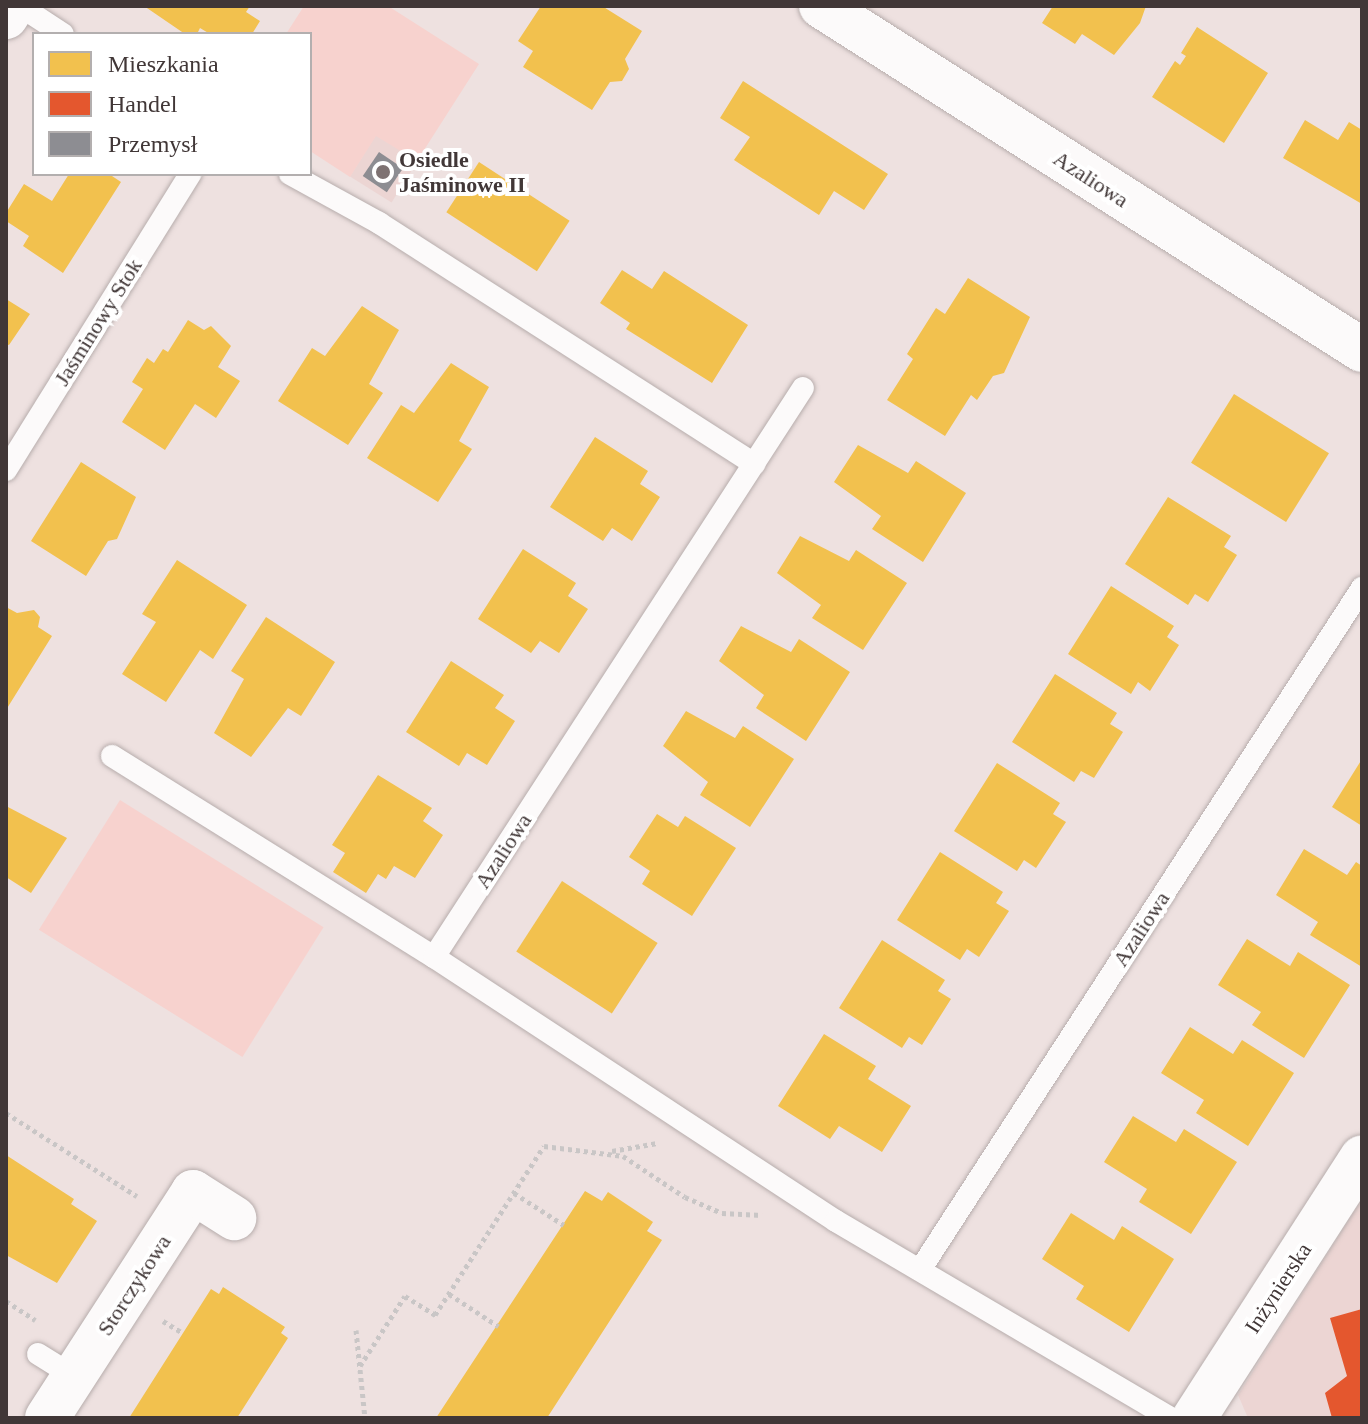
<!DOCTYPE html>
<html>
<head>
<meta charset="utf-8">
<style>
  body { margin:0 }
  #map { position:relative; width:1368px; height:1424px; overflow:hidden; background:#eee1e0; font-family:Georgia,serif }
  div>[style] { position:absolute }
  .built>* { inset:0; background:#ecd5d3; transform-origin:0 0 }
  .green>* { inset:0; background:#f7d2ce; transform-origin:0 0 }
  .homes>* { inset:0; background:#f2c14e; transform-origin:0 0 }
  .shops>* { inset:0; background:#e4572e }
  .industry>* { inset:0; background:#8d8d92; transform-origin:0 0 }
  .path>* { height:5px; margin-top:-2.5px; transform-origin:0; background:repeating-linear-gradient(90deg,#c9c6c6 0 4px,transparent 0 8px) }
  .roads { filter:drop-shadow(0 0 2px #b7adac) drop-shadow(0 0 2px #b7adac) }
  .service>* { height:22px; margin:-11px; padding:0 11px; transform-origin:11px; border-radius:11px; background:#fcfafa }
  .minor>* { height:44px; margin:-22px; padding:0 22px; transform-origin:22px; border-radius:22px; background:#fcfafa }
  .dots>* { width:22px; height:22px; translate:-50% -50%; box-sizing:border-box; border:4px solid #fff; border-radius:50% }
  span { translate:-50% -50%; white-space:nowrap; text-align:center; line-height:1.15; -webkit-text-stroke:8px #fff; paint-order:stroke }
  .poi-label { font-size:22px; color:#413737; font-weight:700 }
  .left { translate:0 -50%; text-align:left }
  .street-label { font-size:22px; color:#413737 }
  .frame { position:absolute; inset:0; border:8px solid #413737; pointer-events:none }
  .legend { position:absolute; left:32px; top:32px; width:280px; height:144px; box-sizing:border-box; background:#fff; border:2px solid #b3afaf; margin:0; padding:10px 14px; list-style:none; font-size:24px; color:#413737 }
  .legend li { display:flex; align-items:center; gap:16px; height:40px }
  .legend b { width:40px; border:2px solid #b3afaf }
</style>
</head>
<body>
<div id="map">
  <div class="built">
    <div style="left:376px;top:135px;width:49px;height:49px;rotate:32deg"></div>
    <div style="clip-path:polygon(1362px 1199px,1362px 1418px,1248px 1418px,1238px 1395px)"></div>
  </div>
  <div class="green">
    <div style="clip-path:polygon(304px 6px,388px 6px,479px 64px,417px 161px,376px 136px,350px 177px,310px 151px,310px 34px,286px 34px)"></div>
    <div style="left:120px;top:800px;width:240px;height:153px;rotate:32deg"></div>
  </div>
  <div class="homes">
    <div style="clip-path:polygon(144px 6px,250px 6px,246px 12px,260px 21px,252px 34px,210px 34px,200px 28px,197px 34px,185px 34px)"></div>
    <div style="clip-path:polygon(541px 6px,602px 6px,642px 31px,625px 59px,629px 69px,622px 81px,610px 82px,592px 110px,523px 67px,533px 51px,518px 41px)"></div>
    <div style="clip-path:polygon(1053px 6px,1146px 6px,1140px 23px,1114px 55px,1082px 34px,1075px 44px,1042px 23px)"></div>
    <div style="clip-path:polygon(1197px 27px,1268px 73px,1224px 143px,1152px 97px,1175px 61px,1180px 65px,1186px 56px,1181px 53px)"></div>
    <div style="clip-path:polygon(743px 81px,888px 174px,864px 210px,834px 191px,819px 215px,734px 160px,750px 137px,720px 118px)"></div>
    <div style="clip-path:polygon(1305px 120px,1338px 140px,1349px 122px,1362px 130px,1362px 204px,1283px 158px)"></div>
    <div style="left:479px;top:162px;width:108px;height:60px;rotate:33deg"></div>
    <div style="clip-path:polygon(69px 174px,109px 174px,121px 182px,63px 273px,23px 246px,29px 236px,6px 221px,6px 213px,24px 184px,52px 201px)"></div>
    <div style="clip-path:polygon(622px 270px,652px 289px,664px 271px,748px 325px,712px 383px,626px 329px,630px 323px,600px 303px)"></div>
    <div style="clip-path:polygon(968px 278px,1030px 317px,1004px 373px,993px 376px,977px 400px,971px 395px,945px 436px,887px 400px,913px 359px,907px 354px,936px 308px,945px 314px)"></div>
    <div style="clip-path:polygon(6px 291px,6px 299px,30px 314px,9px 345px,6px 344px)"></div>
    <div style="clip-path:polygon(362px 306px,399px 330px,369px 384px,383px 393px,348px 445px,278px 401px,312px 348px,325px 356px)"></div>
    <div style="clip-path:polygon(188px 320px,204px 330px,211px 326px,231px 346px,218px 367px,240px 381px,216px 418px,195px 404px,165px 450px,122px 422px,143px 389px,132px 382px,147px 358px,154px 363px,163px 349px,168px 352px)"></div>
    <div style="clip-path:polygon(451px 363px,489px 387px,459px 441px,472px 449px,438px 502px,367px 458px,401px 405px,414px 413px)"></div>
    <div style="left:1234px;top:394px;width:112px;height:81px;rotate:32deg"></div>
    <div style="clip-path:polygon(595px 437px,648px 471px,640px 484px,660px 497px,632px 541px,612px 528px,603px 541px,550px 507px)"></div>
    <div style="clip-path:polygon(858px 445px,908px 473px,916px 461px,966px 493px,923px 562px,872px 529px,881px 516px,834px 482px)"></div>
    <div style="clip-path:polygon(81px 462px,136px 497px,117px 539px,108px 541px,86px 576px,31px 541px)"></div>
    <div style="clip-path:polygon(1168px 497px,1231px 536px,1224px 547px,1237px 555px,1208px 602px,1195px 594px,1188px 605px,1125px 564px)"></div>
    <div style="clip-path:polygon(800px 536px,849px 561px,856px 550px,907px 583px,863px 650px,812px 618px,821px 605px,777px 573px)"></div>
    <div style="clip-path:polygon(523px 549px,576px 583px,568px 596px,588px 609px,559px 653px,540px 641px,531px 653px,478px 619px)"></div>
    <div style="clip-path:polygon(177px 560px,247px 605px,213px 659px,200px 650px,166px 702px,122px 674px,156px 622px,142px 614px)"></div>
    <div style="clip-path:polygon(1111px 586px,1174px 626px,1167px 637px,1179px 645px,1150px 691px,1138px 682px,1131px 694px,1068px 654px)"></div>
    <div style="clip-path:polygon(6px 607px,17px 613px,34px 610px,40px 617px,38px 627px,52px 636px,6px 710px)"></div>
    <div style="clip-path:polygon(266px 617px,335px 662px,301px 716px,288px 708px,251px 757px,214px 733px,244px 679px,231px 671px)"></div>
    <div style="clip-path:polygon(741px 626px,791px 652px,799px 639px,850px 672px,806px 741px,756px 708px,764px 695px,719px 661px)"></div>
    <div style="clip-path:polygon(451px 661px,504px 695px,495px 708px,515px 721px,487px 765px,467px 753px,459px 766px,406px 732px)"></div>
    <div style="clip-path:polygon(1055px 674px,1117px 713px,1110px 724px,1123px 732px,1094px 778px,1081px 771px,1074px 782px,1012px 742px)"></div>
    <div style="clip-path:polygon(686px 711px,735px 738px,743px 726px,794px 759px,750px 827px,700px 795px,708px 782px,663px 746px)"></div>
    <div style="clip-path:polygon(1362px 759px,1362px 826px,1332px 807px)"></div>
    <div style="clip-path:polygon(997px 763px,1060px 803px,1053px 814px,1066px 822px,1036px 868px,1024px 860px,1017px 871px,954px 831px)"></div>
    <div style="clip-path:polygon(378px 775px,432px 808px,423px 821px,443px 835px,415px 878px,394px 866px,386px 879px,378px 874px,366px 893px,333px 872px,345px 853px,332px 845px)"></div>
    <div style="clip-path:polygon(6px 806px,67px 838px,31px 893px,6px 877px)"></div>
    <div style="clip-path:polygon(657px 814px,678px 827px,685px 816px,736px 848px,692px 916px,642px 884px,650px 871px,629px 857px)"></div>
    <div style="clip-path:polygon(1304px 849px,1347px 875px,1356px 862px,1362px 866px,1362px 967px,1310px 935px,1318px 922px,1276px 895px)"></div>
    <div style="clip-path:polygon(940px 852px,1003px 892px,996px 903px,1009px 911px,979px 957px,967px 949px,960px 960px,897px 920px)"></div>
    <div style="left:562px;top:881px;width:114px;height:84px;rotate:33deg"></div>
    <div style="clip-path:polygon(1247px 939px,1290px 966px,1298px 952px,1350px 985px,1304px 1058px,1252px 1025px,1261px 1012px,1218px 985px)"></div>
    <div style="clip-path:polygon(882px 940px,945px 980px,938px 991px,951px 999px,922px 1045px,909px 1037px,902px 1048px,839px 1008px)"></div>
    <div style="clip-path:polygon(1190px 1027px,1233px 1054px,1242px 1040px,1294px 1073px,1248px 1146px,1196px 1113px,1204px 1100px,1161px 1073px)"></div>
    <div style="clip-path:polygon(824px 1034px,876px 1066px,868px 1079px,911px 1106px,882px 1152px,839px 1126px,830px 1139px,778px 1106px)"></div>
    <div style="clip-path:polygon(1133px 1116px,1176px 1142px,1184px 1129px,1237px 1162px,1191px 1234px,1139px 1202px,1147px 1189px,1104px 1162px)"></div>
    <div style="clip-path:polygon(6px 1155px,74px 1199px,71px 1204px,97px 1221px,57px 1283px,6px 1255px)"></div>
    <div style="clip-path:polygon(585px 1191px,602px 1201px,608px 1192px,653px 1222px,647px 1231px,662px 1240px,547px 1418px,436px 1418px)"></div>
    <div style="clip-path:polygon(1071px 1213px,1114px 1240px,1122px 1226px,1174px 1259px,1129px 1332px,1076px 1299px,1084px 1286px,1042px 1259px)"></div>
    <div style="clip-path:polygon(223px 1287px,285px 1327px,281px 1333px,288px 1338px,237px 1418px,129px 1418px,211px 1289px,219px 1294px)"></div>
  </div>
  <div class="shops">
    <div style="clip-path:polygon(1362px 1309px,1362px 1418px,1332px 1418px,1325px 1393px,1347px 1376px,1330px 1318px)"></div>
  </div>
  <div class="industry">
    <div style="left:379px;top:152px;width:29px;height:29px;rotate:34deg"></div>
  </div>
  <div class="path">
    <div style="left:6px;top:1113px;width:155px;rotate:32.4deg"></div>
    <div style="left:612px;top:1151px;width:46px;rotate:-10.1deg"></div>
    <div style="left:514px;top:1193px;width:59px;rotate:32.6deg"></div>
    <div style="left:449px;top:1294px;width:59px;rotate:33.1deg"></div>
    <div style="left:6px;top:1301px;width:35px;rotate:33deg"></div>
    <div style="left:163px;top:1321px;width:23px;rotate:31deg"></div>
    <div style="left:356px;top:1330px;width:88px;rotate:84.2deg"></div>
    <div style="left:360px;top:1366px;width:83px;rotate:-57.3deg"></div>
    <div style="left:405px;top:1296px;width:36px;rotate:32deg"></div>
    <div style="left:435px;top:1315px;width:201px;rotate:-57.2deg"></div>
    <div style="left:544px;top:1146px;width:80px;rotate:7.2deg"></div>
    <div style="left:623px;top:1156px;width:74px;rotate:33.5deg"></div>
    <div style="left:685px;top:1197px;width:40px;rotate:23.4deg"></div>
    <div style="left:722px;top:1213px;width:40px;rotate:2.9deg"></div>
  </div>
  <div class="roads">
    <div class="service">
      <div style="left:20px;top:6px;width:51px;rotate:33.1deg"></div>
      <div style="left:290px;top:174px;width:102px;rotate:28.8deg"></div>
      <div style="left:379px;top:223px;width:446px;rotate:32.7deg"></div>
      <div style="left:6px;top:470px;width:349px;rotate:-58.1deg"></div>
      <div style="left:112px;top:756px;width:380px;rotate:32deg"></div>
      <div style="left:434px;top:957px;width:481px;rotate:33.3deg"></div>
      <div style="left:836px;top:1221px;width:389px;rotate:30.5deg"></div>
      <div style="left:434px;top:957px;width:678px;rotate:-57.04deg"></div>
      <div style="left:920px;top:1270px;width:813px;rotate:-57.05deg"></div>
      <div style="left:38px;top:1354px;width:44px;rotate:31.9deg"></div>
    </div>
    <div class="minor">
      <div style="left:821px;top:6px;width:641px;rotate:32.45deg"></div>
      <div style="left:6px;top:17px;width:13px;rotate:-58deg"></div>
      <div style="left:47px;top:1418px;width:269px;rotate:-57.1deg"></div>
      <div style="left:193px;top:1192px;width:49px;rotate:32.4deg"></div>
      <div style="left:1194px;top:1418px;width:310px;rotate:-57.2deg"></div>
    </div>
  </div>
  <div class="dots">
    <div style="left:383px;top:172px;background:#7e7272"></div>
  </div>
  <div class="poi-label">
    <span class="left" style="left:399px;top:172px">Osiedle<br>Jaśminowe II</span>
  </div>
  <div class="street-label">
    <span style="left:1091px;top:179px;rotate:33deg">Azaliowa</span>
    <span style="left:98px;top:322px;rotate:-58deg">Jaśminowy Stok</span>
    <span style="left:503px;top:851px;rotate:-57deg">Azaliowa</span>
    <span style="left:1141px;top:929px;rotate:-57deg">Azaliowa</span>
    <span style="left:134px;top:1285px;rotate:-57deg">Storczykowa</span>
    <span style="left:1278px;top:1288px;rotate:-57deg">Inżynierska</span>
  </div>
  <div class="frame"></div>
  <ul class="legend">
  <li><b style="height:22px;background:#f2c14e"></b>Mieszkania</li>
  <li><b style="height:22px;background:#e4572e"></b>Handel</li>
  <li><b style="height:22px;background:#8d8d92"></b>Przemysł</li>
  </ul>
</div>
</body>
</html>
